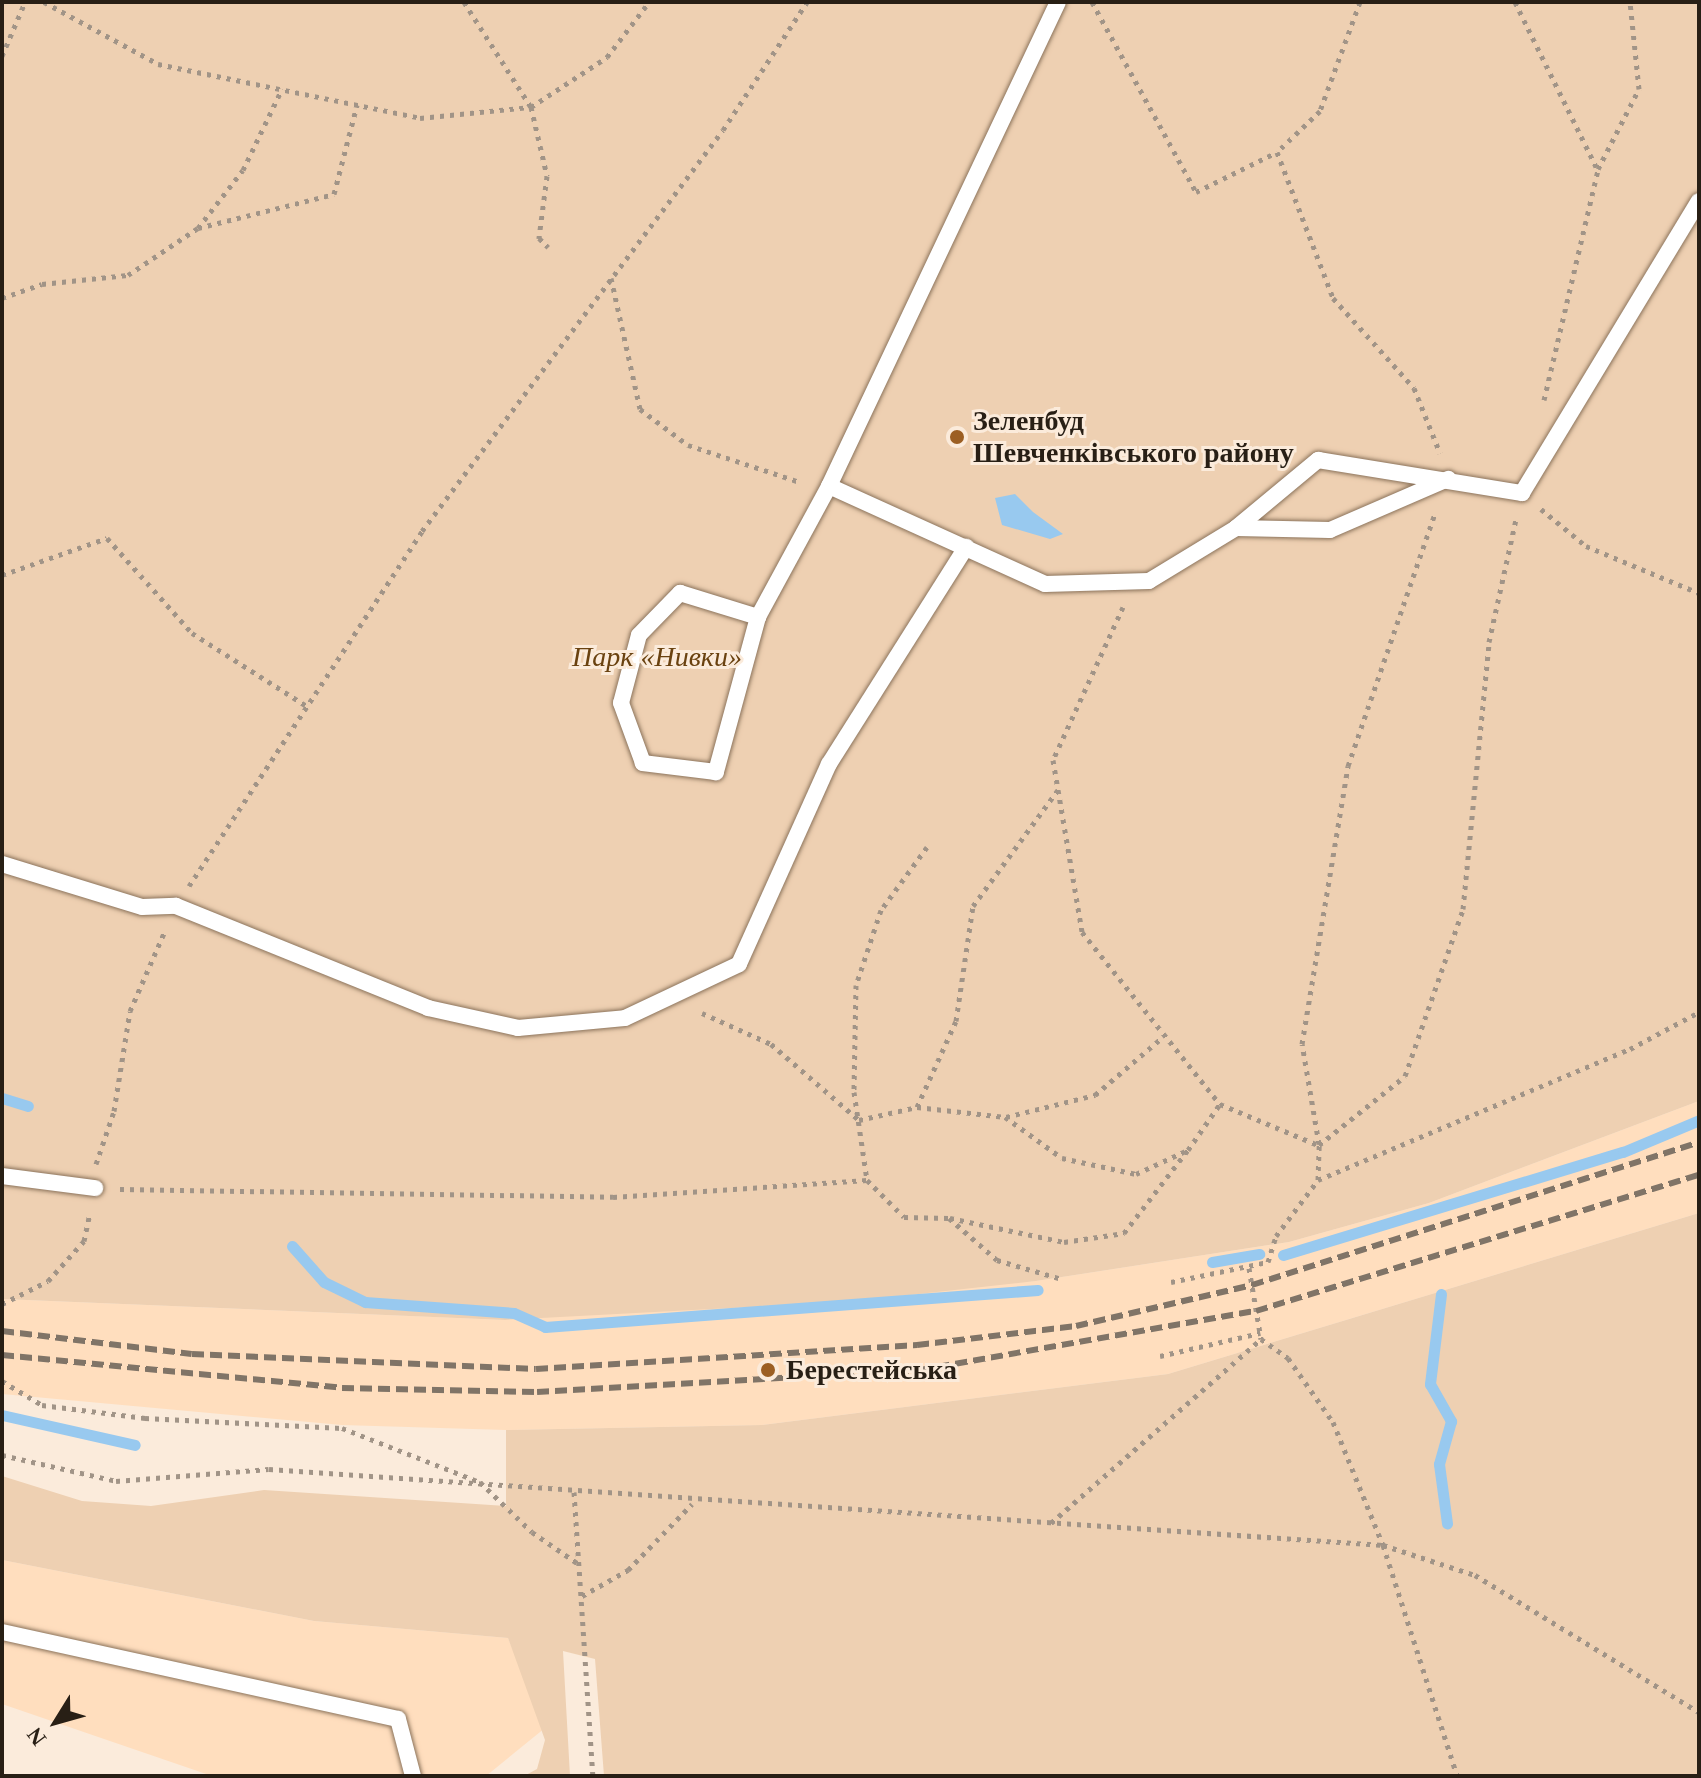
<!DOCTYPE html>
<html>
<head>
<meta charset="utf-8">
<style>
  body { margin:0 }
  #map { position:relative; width:1701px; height:1778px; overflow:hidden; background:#fbebdb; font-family:Georgia,serif }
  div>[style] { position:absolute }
  .built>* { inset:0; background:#ffdebe }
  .green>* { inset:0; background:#eed0b2 }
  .water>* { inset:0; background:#98c9ef }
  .stream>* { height:11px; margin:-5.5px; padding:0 5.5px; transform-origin:5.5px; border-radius:5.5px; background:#98c9ef }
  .path>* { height:5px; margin-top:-2.5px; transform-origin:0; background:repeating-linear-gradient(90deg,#a19487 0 4px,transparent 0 10px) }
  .roads { filter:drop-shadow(0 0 2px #8b735b) drop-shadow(0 0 2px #8b735b) }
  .service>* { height:16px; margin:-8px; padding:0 8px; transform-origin:8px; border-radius:8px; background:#fff }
  .rail>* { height:6px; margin-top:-3px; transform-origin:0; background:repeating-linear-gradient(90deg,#807467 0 12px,transparent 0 18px) }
  .dots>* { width:22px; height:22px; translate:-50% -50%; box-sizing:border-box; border:4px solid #fbebdb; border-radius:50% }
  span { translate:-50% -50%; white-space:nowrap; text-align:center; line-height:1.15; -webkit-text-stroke:6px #fbebdb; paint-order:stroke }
  .poi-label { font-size:28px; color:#281f15; font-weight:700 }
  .left { translate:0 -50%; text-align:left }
  .park-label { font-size:28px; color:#6a4210; font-style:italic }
  .frame { position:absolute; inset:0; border:4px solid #281f15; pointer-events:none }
  .north { position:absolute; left:16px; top:1682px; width:80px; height:80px; -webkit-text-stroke:6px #fbebdb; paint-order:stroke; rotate:233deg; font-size:22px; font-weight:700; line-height:32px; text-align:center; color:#281f15 }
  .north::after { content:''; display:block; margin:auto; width:28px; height:36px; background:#281f15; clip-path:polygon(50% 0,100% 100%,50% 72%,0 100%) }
</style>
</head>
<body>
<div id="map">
  <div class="built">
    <div style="clip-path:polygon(1699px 1101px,1699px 1213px,1168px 1374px,762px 1425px,506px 1430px,342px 1425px,2px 1394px,2px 1299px,505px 1320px,1036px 1281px,1289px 1242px,1429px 1203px)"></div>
    <div style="clip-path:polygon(2px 1560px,314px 1621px,508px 1638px,545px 1728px,486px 1776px,212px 1776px,2px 1704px)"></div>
  </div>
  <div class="green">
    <div style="clip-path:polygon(2px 2px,1699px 2px,1699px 1101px,1429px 1203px,1289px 1242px,1036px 1281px,846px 1302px,505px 1320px,2px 1299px)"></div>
    <div style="clip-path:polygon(1699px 1213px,1699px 1776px,604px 1776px,595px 1659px,563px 1651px,570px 1776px,524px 1776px,537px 1769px,545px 1740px,508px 1638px,314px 1621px,2px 1560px,2px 1476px,82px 1501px,151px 1506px,264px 1490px,506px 1506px,506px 1430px,762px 1425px,1168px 1374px)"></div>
  </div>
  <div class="water">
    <div style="clip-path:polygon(1015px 494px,1033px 512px,1063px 534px,1050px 539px,1002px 525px,995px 498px)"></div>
  </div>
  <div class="stream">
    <div style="left:2px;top:1098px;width:27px;rotate:17deg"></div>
    <div style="left:292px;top:1246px;width:48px;rotate:48.4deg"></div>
    <div style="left:324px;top:1282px;width:46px;rotate:26deg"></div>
    <div style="left:365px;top:1302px;width:149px;rotate:4.2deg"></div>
    <div style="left:514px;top:1313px;width:34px;rotate:24deg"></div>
    <div style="left:545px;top:1327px;width:494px;rotate:-4.3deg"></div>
    <div style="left:1283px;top:1255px;width:355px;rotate:-16.9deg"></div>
    <div style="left:1623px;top:1152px;width:82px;rotate:-22.8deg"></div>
    <div style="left:1212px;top:1262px;width:48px;rotate:-9.7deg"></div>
    <div style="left:1441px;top:1294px;width:91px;rotate:97deg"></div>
    <div style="left:1430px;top:1384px;width:43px;rotate:60.4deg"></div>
    <div style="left:1451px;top:1421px;width:45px;rotate:105.6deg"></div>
    <div style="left:1439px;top:1464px;width:60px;rotate:82.3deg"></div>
    <div style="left:2px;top:1415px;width:136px;rotate:12.7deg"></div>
  </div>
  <div class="path">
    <div style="left:44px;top:2px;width:130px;rotate:28.5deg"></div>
    <div style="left:158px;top:64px;width:268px;rotate:11.6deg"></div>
    <div style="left:420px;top:118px;width:112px;rotate:-5.7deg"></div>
    <div style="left:531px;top:107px;width:91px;rotate:-33.3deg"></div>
    <div style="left:607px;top:57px;width:69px;rotate:-52.6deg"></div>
    <div style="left:464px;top:2px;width:125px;rotate:57.5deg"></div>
    <div style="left:531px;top:107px;width:71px;rotate:76.9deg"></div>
    <div style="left:547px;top:176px;width:63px;rotate:97.4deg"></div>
    <div style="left:539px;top:238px;width:13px;rotate:45deg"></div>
    <div style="left:1092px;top:2px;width:217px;rotate:61.3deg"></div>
    <div style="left:1196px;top:192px;width:90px;rotate:-26.3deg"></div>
    <div style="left:1360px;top:2px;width:116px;rotate:110.2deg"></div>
    <div style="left:1320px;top:111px;width:59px;rotate:136.4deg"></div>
    <div style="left:1277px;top:152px;width:156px;rotate:69deg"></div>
    <div style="left:1333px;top:298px;width:121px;rotate:48deg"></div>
    <div style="left:1414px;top:388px;width:70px;rotate:68.2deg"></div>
    <div style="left:1515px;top:2px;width:186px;rotate:63.8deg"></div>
    <div style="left:2px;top:56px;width:59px;rotate:-66.9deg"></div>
    <div style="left:198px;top:228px;width:73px;rotate:-52.2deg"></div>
    <div style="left:243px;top:170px;width:90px;rotate:-64.3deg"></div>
    <div style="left:611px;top:278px;width:134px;rotate:77.5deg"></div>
    <div style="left:640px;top:409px;width:60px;rotate:36.9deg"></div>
    <div style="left:688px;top:445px;width:118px;rotate:18.3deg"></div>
    <div style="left:2px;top:298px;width:42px;rotate:-19.3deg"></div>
    <div style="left:42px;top:284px;width:86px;rotate:-6deg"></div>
    <div style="left:128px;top:275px;width:84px;rotate:-33.9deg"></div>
    <div style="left:198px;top:228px;width:140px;rotate:-14deg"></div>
    <div style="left:334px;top:194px;width:92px;rotate:-75.5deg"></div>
    <div style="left:1544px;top:400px;width:237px;rotate:-76.8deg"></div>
    <div style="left:1598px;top:169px;width:90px;rotate:-62.9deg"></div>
    <div style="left:1639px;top:89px;width:87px;rotate:-95.9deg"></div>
    <div style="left:1541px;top:509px;width:58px;rotate:39.4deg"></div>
    <div style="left:1586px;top:546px;width:122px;rotate:22.6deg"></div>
    <div style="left:2px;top:575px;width:111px;rotate:-19.4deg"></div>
    <div style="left:107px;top:538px;width:127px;rotate:48.2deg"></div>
    <div style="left:192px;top:633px;width:138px;rotate:32.5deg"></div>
    <div style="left:1123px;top:607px;width:168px;rotate:114.6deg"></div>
    <div style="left:1053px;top:760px;width:174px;rotate:80.4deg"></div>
    <div style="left:1082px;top:932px;width:221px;rotate:51.3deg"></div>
    <div style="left:1220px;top:1104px;width:106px;rotate:22.7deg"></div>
    <div style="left:927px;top:847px;width:78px;rotate:126.1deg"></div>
    <div style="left:881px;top:910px;width:79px;rotate:108.4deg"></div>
    <div style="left:856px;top:985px;width:107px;rotate:91.1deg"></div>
    <div style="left:854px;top:1092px;width:89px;rotate:81.6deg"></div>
    <div style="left:867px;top:1180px;width:52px;rotate:45deg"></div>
    <div style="left:904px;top:1217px;width:45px;rotate:1.3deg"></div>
    <div style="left:949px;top:1218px;width:64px;rotate:41.2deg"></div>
    <div style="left:997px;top:1260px;width:68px;rotate:16.3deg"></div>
    <div style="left:189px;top:886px;width:425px;rotate:-56.7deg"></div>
    <div style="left:422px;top:531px;width:501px;rotate:-53.11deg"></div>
    <div style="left:723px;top:130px;width:153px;rotate:-56.7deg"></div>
    <div style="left:702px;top:1013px;width:76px;rotate:24.2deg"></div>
    <div style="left:771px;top:1044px;width:116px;rotate:40.8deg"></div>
    <div style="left:859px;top:1120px;width:59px;rotate:-12.6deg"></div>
    <div style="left:917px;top:1107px;width:89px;rotate:6.5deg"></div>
    <div style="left:1005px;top:1117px;width:70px;rotate:35.7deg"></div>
    <div style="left:1062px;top:1158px;width:76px;rotate:12.2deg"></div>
    <div style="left:1136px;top:1174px;width:57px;rotate:-24.8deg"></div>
    <div style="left:1188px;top:1150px;width:56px;rotate:-55.2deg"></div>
    <div style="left:917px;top:1107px;width:94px;rotate:-65.6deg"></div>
    <div style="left:956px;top:1021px;width:116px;rotate:-81.6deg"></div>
    <div style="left:973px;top:906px;width:144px;rotate:-53.8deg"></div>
    <div style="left:1006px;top:1117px;width:92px;rotate:-13.9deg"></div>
    <div style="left:1095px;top:1095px;width:89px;rotate:-40.5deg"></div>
    <div style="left:1319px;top:1144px;width:101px;rotate:-99.6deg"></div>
    <div style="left:1302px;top:1044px;width:282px;rotate:-80.6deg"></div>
    <div style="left:1348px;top:766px;width:267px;rotate:-71deg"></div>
    <div style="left:96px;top:1164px;width:56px;rotate:-71.2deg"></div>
    <div style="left:114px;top:1111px;width:101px;rotate:-80.9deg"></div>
    <div style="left:130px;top:1011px;width:85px;rotate:-66.4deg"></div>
    <div style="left:1318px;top:1180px;width:35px;rotate:-88deg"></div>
    <div style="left:1319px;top:1145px;width:110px;rotate:-38.7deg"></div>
    <div style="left:1405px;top:1076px;width:177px;rotate:-70.8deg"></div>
    <div style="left:1463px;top:909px;width:268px;rotate:-84.4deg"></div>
    <div style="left:1489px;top:642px;width:126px;rotate:-77.6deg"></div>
    <div style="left:120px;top:1189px;width:493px;rotate:0.9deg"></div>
    <div style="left:613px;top:1197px;width:255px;rotate:-3.8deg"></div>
    <div style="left:950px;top:1218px;width:116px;rotate:11.9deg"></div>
    <div style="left:1064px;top:1242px;width:61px;rotate:-8.5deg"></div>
    <div style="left:1124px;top:1233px;width:105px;rotate:-52.4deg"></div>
    <div style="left:1249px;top:1268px;width:72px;rotate:80.4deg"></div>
    <div style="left:1261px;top:1339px;width:33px;rotate:35deg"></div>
    <div style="left:1288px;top:1358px;width:78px;rotate:54.9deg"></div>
    <div style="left:1333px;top:1422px;width:133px;rotate:67.9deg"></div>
    <div style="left:1383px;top:1545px;width:243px;rotate:72.2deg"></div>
    <div style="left:1171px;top:1282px;width:99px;rotate:-11.7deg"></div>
    <div style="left:1268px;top:1262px;width:27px;rotate:-73deg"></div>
    <div style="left:1276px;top:1236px;width:70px;rotate:-53.1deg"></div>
    <div style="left:1318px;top:1180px;width:338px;rotate:-22.8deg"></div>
    <div style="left:1630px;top:1049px;width:78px;rotate:-28.2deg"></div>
    <div style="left:2px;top:1304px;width:51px;rotate:-26.6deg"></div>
    <div style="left:48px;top:1281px;width:54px;rotate:-48deg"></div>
    <div style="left:84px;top:1241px;width:29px;rotate:-78deg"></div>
    <div style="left:1160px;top:1356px;width:103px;rotate:-13deg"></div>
    <div style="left:2px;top:1381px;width:47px;rotate:31deg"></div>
    <div style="left:42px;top:1405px;width:104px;rotate:7.2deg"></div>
    <div style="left:145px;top:1418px;width:197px;rotate:2.9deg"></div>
    <div style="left:342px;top:1428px;width:148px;rotate:21.4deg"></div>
    <div style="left:480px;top:1482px;width:72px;rotate:43.9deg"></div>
    <div style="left:532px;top:1532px;width:58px;rotate:34.5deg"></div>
    <div style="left:2px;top:1455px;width:117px;rotate:12.8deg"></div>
    <div style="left:116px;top:1481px;width:153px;rotate:-4.5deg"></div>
    <div style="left:269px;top:1469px;width:1117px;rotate:3.9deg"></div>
    <div style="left:1383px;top:1545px;width:97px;rotate:18.1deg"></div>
    <div style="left:1475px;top:1575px;width:263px;rotate:31.5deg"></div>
    <div style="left:574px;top:1492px;width:285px;rotate:86.2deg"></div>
    <div style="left:1051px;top:1523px;width:279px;rotate:-41.2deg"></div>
    <div style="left:582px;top:1596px;width:53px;rotate:-29.5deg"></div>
    <div style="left:628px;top:1570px;width:92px;rotate:-45.9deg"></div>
  </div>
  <div class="roads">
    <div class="service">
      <div style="left:1058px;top:2px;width:535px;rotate:115.32deg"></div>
      <div style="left:829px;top:486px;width:237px;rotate:24.4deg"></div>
      <div style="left:1045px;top:584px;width:104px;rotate:-1.7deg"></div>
      <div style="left:1149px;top:581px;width:102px;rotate:-31.3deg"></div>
      <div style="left:1236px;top:528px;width:107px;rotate:-39.7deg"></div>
      <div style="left:1318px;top:460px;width:207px;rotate:9.2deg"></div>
      <div style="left:1522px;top:493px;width:341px;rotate:-58.8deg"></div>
      <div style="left:1236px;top:528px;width:94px;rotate:1.2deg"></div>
      <div style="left:1330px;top:530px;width:129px;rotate:-23.4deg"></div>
      <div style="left:758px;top:617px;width:161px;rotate:105.2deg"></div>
      <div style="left:716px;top:772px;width:74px;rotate:-173deg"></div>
      <div style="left:643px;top:763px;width:64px;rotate:-110.1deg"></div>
      <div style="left:621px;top:703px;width:70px;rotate:-75.2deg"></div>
      <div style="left:639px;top:635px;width:59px;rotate:-45.7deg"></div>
      <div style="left:680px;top:593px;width:82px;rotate:17.1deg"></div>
      <div style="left:758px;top:617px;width:149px;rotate:-61.5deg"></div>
      <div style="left:2px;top:864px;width:146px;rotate:17.1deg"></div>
      <div style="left:142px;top:907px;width:34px;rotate:-2deg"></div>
      <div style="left:176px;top:906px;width:272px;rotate:22deg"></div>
      <div style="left:428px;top:1008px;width:92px;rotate:12.5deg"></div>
      <div style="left:518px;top:1028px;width:107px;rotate:-5.3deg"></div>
      <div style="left:625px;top:1018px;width:126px;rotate:-25.3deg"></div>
      <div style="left:739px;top:964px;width:219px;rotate:-65.8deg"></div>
      <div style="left:829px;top:764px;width:257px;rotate:-57.7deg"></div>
      <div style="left:2px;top:1176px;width:94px;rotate:7.4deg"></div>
      <div style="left:2px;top:1632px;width:405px;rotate:12.4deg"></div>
      <div style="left:398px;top:1719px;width:59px;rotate:75.3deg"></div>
    </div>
  </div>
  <div class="rail">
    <div style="left:2px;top:1331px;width:191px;rotate:6.9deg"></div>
    <div style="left:192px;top:1354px;width:344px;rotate:2.5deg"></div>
    <div style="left:536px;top:1369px;width:382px;rotate:-3.6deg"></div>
    <div style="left:917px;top:1345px;width:160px;rotate:-6.8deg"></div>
    <div style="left:1076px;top:1326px;width:181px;rotate:-13.1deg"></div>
    <div style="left:1252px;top:1285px;width:469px;rotate:-17.7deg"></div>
    <div style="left:2px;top:1355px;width:342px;rotate:5.5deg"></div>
    <div style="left:342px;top:1388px;width:195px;rotate:1.2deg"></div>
    <div style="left:537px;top:1392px;width:384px;rotate:-3.3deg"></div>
    <div style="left:920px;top:1370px;width:341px;rotate:-10deg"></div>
    <div style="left:1256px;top:1311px;width:463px;rotate:-17.1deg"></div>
  </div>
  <div class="dots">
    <div style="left:957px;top:437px;background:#9c5f23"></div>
    <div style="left:768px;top:1370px;background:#9c5f23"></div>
  </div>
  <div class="poi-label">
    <span class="left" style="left:973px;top:437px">Зеленбуд<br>Шевченківського району</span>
    <span class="left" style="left:786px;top:1370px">Берестейська</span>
  </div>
  <div class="park-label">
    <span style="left:657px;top:657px">Парк «Нивки»</span>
  </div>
  <div class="frame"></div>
  <div class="north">N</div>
</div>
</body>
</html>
